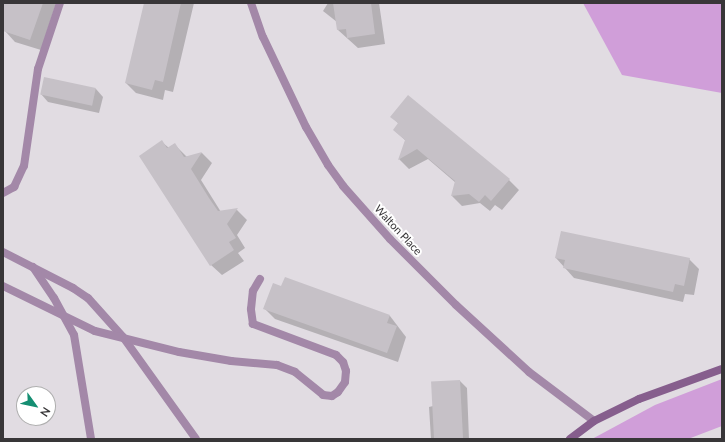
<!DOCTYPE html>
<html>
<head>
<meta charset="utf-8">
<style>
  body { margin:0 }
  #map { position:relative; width:725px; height:442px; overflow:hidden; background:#e1dce2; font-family:Lato,sans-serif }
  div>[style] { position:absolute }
  .green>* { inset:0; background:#d09ed9 }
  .shadow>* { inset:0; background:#0003 }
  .building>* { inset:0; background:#c6c1c7; transform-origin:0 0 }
  .lane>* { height:8px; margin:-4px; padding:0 4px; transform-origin:4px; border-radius:4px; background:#a388a8 }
  .street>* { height:8px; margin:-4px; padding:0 4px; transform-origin:4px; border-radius:4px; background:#a388a8 }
  .secondary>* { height:8px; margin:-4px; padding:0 4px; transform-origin:4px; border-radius:4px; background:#865e8d }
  span { translate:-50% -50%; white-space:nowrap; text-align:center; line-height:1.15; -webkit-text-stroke:4px #fff; paint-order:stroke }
  .street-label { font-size:11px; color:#383638 }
  .frame { position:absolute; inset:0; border:4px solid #383638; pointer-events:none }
  .north { position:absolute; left:16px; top:386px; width:40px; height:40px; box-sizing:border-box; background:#fff; border:1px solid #afafaf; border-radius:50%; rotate:123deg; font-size:11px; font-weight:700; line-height:16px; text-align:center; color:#383638 }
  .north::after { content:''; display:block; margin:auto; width:14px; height:18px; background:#158e72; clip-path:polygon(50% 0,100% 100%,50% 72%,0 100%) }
</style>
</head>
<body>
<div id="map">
  <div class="green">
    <div style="clip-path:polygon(583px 3px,722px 3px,722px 93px,622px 75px)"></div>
    <div style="clip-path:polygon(722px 379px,722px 426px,688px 439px,592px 439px,655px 405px)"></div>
  </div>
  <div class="shadow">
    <div style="clip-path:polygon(5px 3px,56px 3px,41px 50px,15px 42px,5px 31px)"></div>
    <div style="clip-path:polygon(145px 3px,194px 3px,173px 92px,165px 90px,163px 100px,136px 93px,126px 83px)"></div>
    <div style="clip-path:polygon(328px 3px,379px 3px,385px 44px,358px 48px,338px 30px,337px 22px,323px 11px)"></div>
    <div style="clip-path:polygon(45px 78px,96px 89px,103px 97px,99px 113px,48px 102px,41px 94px)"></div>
    <div style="clip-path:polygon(392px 117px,509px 180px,519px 190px,502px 210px,495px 205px,490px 211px,480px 203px,462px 206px,452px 196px,456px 183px,428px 159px,409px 169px,399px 159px,406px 141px,394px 130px,399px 124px)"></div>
    <div style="clip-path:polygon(162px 142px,169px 148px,174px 144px,187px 157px,202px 153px,212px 163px,201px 180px,221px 212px,237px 210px,247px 220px,237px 235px,245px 248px,238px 253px,244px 261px,222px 275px,211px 265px)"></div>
    <div style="clip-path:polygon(556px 258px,689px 259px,699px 269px,694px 295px,685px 294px,683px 302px,574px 278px)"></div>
    <div style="clip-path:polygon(265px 309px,390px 316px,406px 337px,398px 362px,275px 319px)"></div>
    <div style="clip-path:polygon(460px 381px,467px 388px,469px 439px,431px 439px,429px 407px,433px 406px)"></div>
  </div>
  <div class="building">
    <div style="clip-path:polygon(3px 3px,43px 3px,30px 40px,3px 31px)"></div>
    <div style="clip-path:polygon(144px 3px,181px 3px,163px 82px,155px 80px,152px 90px,125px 83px)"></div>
    <div style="clip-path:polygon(333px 3px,371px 3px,375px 34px,347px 38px,346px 29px,337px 30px)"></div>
    <div style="left:44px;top:77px;width:53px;height:18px;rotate:12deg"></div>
    <div style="clip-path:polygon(408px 95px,510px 179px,491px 201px,485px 195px,479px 202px,469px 194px,451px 196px,455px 181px,417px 149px,398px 160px,405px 140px,393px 130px,398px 123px,390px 117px)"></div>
    <div style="clip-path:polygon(162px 140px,167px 148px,175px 143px,184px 157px,202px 152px,191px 169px,209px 198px,218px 211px,238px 208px,227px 224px,236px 238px,229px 242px,234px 250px,210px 266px,139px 156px)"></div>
    <div style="clip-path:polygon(561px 231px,690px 258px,684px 286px,675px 284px,673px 292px,563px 268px,565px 260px,555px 258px)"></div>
    <div style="clip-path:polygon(285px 277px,390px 315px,387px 323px,397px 326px,387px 353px,263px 309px,273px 283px,281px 286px)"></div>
    <div style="left:460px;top:380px;width:59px;height:29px;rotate:87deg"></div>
  </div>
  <div class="lane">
    <div style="left:3px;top:193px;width:13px;rotate:-29deg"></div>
    <div style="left:14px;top:187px;width:23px;rotate:-65deg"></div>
    <div style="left:24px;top:166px;width:98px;rotate:-81.8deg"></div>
    <div style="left:38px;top:69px;width:70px;rotate:-71.6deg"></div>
    <div style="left:3px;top:252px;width:79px;rotate:27.2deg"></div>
    <div style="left:73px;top:288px;width:18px;rotate:34deg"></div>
    <div style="left:88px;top:298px;width:52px;rotate:48.1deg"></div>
    <div style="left:123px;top:337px;width:125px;rotate:54.4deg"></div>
    <div style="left:3px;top:286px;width:102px;rotate:26.1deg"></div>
    <div style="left:95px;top:331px;width:87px;rotate:14deg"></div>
    <div style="left:179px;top:352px;width:53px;rotate:9.8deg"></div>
    <div style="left:231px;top:361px;width:46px;rotate:5deg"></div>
    <div style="left:277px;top:365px;width:19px;rotate:21deg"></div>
    <div style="left:295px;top:372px;width:36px;rotate:39deg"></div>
    <div style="left:323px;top:395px;width:9px;rotate:6deg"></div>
    <div style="left:332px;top:396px;width:7px;rotate:-34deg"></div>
    <div style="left:338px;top:392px;width:12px;rotate:-55deg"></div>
    <div style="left:345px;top:382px;width:11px;rotate:-85deg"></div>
    <div style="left:346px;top:371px;width:9px;rotate:-108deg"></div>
    <div style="left:343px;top:362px;width:10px;rotate:-135deg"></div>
    <div style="left:336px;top:355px;width:89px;rotate:-159.5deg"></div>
    <div style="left:253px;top:324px;width:15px;rotate:-98deg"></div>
    <div style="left:251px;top:309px;width:18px;rotate:-84deg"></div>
    <div style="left:253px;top:291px;width:14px;rotate:-60deg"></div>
  </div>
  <div class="street">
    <div style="left:251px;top:3px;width:36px;rotate:71deg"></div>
    <div style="left:263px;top:37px;width:100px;rotate:64.5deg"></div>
    <div style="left:306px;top:127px;width:44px;rotate:59.9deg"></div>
    <div style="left:328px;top:165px;width:26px;rotate:54deg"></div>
    <div style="left:343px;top:186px;width:71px;rotate:48.4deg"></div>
    <div style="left:390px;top:239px;width:93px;rotate:45deg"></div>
    <div style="left:456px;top:305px;width:99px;rotate:42.5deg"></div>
    <div style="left:529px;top:372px;width:81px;rotate:37deg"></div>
    <div style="left:33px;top:267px;width:37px;rotate:56deg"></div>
    <div style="left:54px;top:298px;width:42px;rotate:61.6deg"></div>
    <div style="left:74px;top:335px;width:105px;rotate:80.7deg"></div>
  </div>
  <div class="secondary">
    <div style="left:570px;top:439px;width:30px;rotate:-37deg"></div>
    <div style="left:594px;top:421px;width:50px;rotate:-26.1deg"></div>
    <div style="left:639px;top:399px;width:88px;rotate:-19.9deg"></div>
  </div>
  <div class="street-label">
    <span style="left:398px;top:230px;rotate:47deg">Walton Place</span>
  </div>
  <div class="frame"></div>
  <div class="north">N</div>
</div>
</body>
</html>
